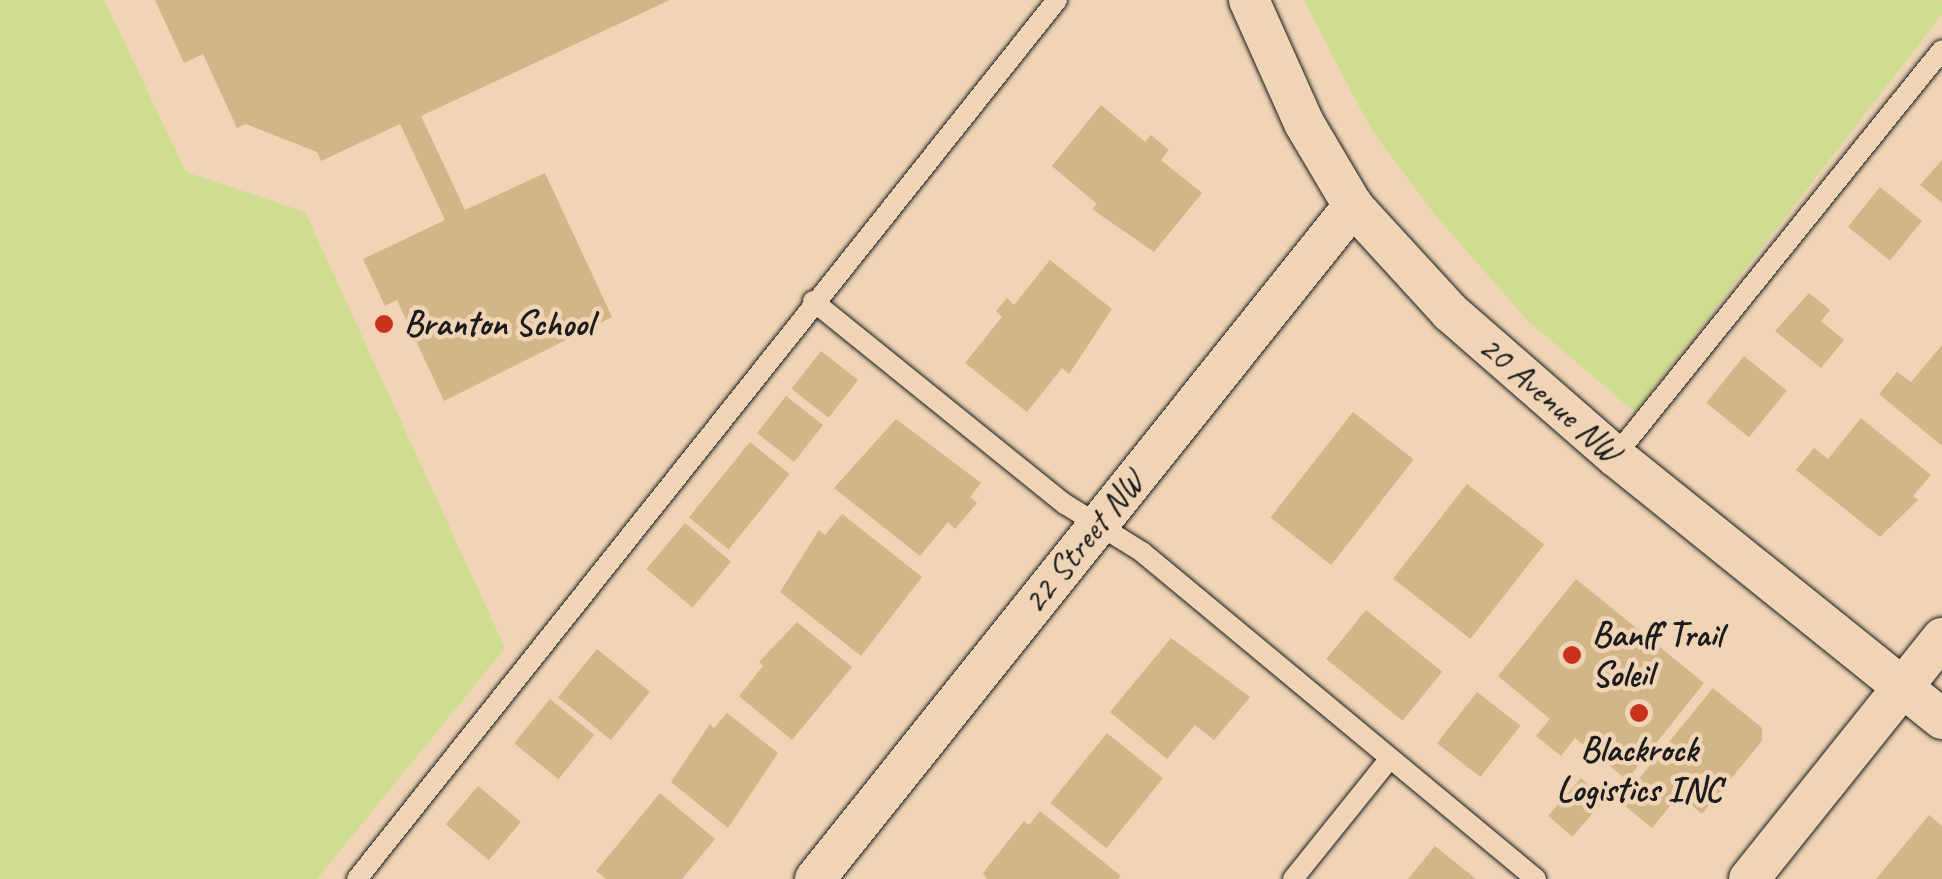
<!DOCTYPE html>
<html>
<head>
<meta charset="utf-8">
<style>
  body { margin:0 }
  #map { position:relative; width:1942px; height:879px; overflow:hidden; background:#efd4b6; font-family:Caveat,sans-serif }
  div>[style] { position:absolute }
  .green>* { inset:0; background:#cedd90 }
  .building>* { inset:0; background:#d1b688; transform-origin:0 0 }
  .roads { filter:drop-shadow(0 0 2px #1c1c1c) drop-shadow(0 0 2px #1c1c1c) }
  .lane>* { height:20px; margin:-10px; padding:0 10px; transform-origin:10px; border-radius:10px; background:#efd4b6 }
  .street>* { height:40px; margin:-20px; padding:0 20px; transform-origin:20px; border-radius:20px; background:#efd4b6 }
  .dots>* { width:28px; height:28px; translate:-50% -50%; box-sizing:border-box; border:5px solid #efd4b6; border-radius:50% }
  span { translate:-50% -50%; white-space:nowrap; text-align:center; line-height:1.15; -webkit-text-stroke:9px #efd4b6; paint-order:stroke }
  .poi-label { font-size:35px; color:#1c1c1c; font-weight:700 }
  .left { translate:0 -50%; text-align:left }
  .street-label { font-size:35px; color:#1c1c1c }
</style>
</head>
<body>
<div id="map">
  <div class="green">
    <div style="clip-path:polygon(0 0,104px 0,186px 172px,305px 212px,505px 648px,317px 879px,0 879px)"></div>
    <div style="clip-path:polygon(1304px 0,1942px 0,1942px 14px,1635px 412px,1527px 320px,1433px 212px,1371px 129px)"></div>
  </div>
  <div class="building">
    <div style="clip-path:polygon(155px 0,670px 0,421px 116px,465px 210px,545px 173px,612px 317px,444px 401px,397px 300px,385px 306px,363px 259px,445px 220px,400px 124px,321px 161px,317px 152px,246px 124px,237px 128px,203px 54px,184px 63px)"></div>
    <div style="clip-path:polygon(1101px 105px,1145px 142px,1151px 135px,1169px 150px,1161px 160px,1202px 193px,1154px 252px,1092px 209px,1097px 204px,1052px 166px)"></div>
    <div style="clip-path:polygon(1942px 160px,1942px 203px,1920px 185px)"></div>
    <div style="left:1880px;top:187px;width:54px;height:51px;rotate:39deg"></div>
    <div style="clip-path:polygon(1050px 260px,1112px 309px,1069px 374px,1062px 368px,1027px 412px,965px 363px,1002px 317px,996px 311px,1007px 298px,1014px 305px)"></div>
    <div style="clip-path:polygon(1809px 293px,1830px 310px,1821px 321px,1844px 340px,1821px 368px,1775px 331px)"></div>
    <div style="clip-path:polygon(1942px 345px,1942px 446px,1879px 394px,1897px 372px,1911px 382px)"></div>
    <div style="left:821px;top:351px;width:47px;height:48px;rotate:38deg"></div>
    <div style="left:1744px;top:356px;width:55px;height:60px;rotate:39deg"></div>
    <div style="left:786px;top:396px;width:47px;height:47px;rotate:38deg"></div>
    <div style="left:1353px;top:412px;width:77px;height:134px;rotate:38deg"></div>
    <div style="clip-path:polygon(1861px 418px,1931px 475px,1913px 496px,1918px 500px,1880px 537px,1796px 470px,1814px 448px,1828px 459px)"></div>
    <div style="clip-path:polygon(896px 419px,981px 483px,970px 497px,977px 503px,955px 529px,948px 522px,920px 556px,834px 488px)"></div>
    <div style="left:750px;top:442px;width:51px;height:97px;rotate:39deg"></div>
    <div style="left:1467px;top:484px;width:98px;height:120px;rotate:38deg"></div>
    <div style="clip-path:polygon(842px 514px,922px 577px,861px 656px,780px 592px,819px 530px,825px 535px)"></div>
    <div style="left:685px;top:523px;width:60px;height:60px;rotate:40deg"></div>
    <div style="clip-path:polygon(1576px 579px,1704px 683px,1627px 780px,1575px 738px,1561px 756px,1536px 736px,1550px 719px,1498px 676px)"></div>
    <div style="left:1366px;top:610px;width:98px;height:63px;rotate:39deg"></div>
    <div style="clip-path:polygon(797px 622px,852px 667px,792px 740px,739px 696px,763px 666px,759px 662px)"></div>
    <div style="clip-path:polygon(1171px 638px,1250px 697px,1214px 740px,1195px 725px,1167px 759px,1110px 712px)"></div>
    <div style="left:597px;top:649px;width:68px;height:62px;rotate:39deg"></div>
    <div style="clip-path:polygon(1713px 688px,1762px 728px,1762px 741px,1702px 814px,1679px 795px,1652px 828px,1620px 802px)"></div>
    <div style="left:1477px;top:692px;width:55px;height:65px;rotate:38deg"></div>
    <div style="left:550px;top:699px;width:57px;height:57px;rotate:39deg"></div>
    <div style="clip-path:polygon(727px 713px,778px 753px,728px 828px,671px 782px,710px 724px,714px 728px)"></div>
    <div style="left:1107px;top:733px;width:72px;height:90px;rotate:39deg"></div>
    <div style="left:1581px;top:778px;width:32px;height:50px;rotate:41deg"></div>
    <div style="left:478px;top:786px;width:56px;height:50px;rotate:40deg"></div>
    <div style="clip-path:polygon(660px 793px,715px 839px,682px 879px,606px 879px,596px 871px)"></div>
    <div style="clip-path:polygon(1040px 811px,1121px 876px,1118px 879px,987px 879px,983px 873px,1024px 821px,1029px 825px)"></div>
    <div style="clip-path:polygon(1929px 815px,1942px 826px,1942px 879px,1876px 879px)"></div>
    <div style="clip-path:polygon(1435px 846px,1476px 879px,1408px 879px)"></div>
  </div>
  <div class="roads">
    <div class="lane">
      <div style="left:813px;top:301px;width:324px;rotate:38.9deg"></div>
      <div style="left:1065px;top:504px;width:91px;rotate:31.9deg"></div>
      <div style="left:1142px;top:552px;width:512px;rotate:39.69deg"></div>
      <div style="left:1615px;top:456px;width:521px;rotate:-51.15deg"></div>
      <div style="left:357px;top:879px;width:1124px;rotate:-51.47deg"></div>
      <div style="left:1293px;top:879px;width:151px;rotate:-51.2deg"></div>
    </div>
    <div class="street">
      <div style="left:1249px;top:0;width:135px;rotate:65.9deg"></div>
      <div style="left:1304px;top:123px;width:96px;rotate:59.4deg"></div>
      <div style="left:1353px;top:206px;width:144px;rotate:47.5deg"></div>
      <div style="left:1450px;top:312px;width:219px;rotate:41.1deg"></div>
      <div style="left:1615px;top:456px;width:420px;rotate:38.8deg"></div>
      <div style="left:815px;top:879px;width:862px;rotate:-51.36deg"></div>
      <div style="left:1749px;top:879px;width:309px;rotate:-51.3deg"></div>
    </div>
  </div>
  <div class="dots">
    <div style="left:384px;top:324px;background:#c8321e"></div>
    <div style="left:1572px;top:655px;background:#c8321e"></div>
    <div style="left:1639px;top:713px;background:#c8321e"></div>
  </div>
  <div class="poi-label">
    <span class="left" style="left:404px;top:324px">Branton School</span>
    <span class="left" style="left:1592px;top:655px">Banff Trail<br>Soleil</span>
    <span style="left:1639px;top:770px">Blackrock<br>Logistics INC</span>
  </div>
  <div class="street-label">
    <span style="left:1550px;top:399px;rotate:41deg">20 Avenue NW</span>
    <span style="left:1083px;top:542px;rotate:-51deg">22 Street NW</span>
  </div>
</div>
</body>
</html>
